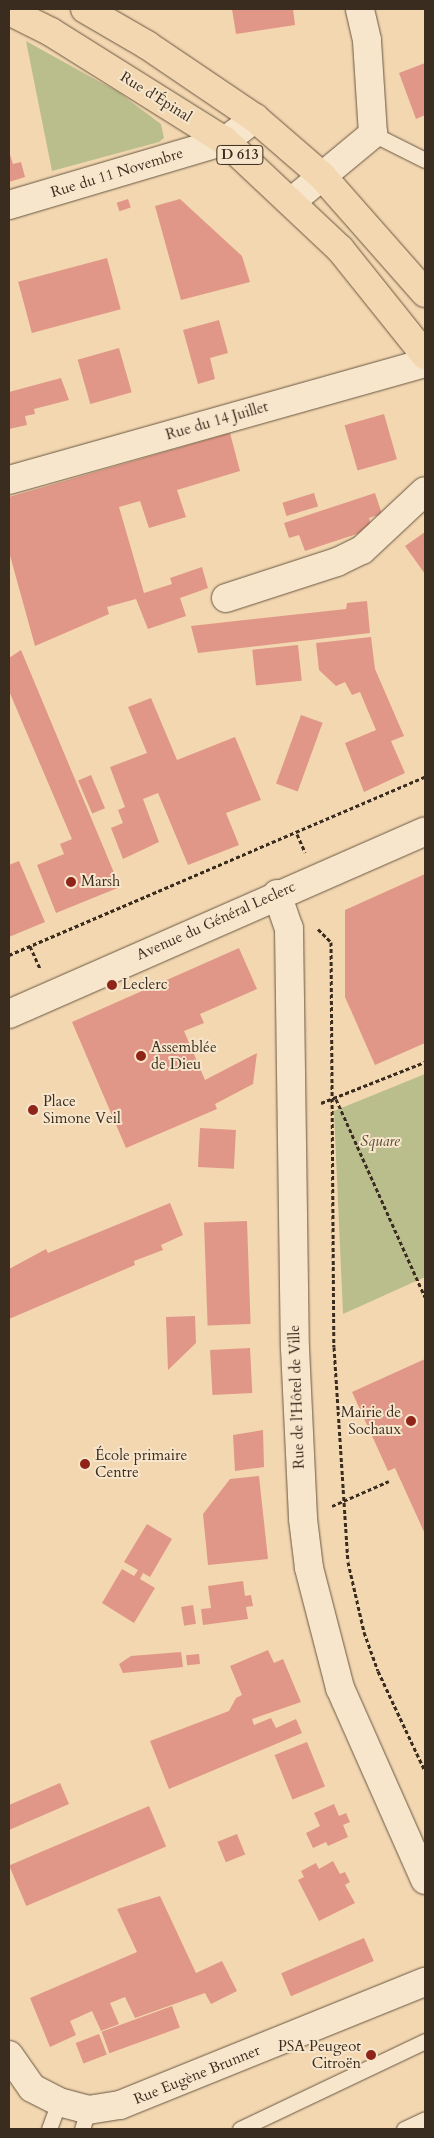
<!DOCTYPE html>
<html>
<head>
<meta charset="utf-8">
<style>
  body { margin:0 }
  #map { position:relative; width:434px; height:2138px; overflow:hidden; background:#f3d7b0; font-family:Cardo,serif }
  div>[style] { position:absolute }
  .green>* { inset:0; background:#babe8c }
  .building>* { inset:0; background:#e19787; transform-origin:0 0 }
  .path>* { height:3px; margin-top:-1.5px; transform-origin:0; background:repeating-linear-gradient(90deg,#3a2c1e 0 4px,transparent 0 6.5px) }
  .roads { filter:drop-shadow(0 0 1px #685742) drop-shadow(0 0 1px #685742) }
  .lane>* { height:15px; margin:-7.5px; padding:0 7.5px; transform-origin:7.5px; border-radius:7.5px; background:#f7e5cc }
  .street>* { height:28px; margin:-14px; padding:0 14px; transform-origin:14px; border-radius:14px; background:#f7e5cc }
  .primary>* { height:28px; margin:-14px; padding:0 14px; transform-origin:14px; border-radius:14px; background:#f3d7b0 }
  .dots>* { width:14px; height:14px; translate:-50% -50%; box-sizing:border-box; border:2px solid #f7e5cc; border-radius:50% }
  span { translate:-50% -50%; white-space:nowrap; text-align:center; line-height:1.15; -webkit-text-stroke:4px #f7e5cc; paint-order:stroke }
  .shield-label span { padding:1px 4px; background:#f7e5cc; border:1px solid; border-radius:4px; -webkit-text-stroke-width:0 }
  .shield-label { font-size:14px; color:#3a2c1e; font-weight:700 }
  .street-label { font-size:15px; color:#3a2c1e }
  .poi-label { font-size:15px; color:#3a2c1e }
  .left { translate:0 -50%; text-align:left }
  .right { translate:-100% -50%; text-align:right }
  .park-label { font-size:15px; color:#544934; font-style:italic }
  .frame { position:absolute; inset:0; border:10px solid #3a2c1e; pointer-events:none }
</style>
</head>
<body>
<div id="map">
  <div class="green">
    <div style="clip-path:polygon(26px 41px,118px 92px,161px 124px,164px 138px,159px 142px,52px 171px)"></div>
    <div style="clip-path:polygon(425px 1074px,425px 1277px,343px 1314px,334px 1111px)"></div>
  </div>
  <div class="building">
    <div style="clip-path:polygon(232px 9px,293px 9px,295px 25px,236px 34px)"></div>
    <div style="clip-path:polygon(425px 63px,425px 115px,416px 119px,399px 73px)"></div>
    <div style="clip-path:polygon(9px 151px,13px 164px,21px 162px,25px 177px,9px 182px)"></div>
    <div style="left:128px;top:199px;width:9px;height:12px;rotate:72deg"></div>
    <div style="clip-path:polygon(180px 199px,242px 256px,250px 282px,181px 300px,155px 206px)"></div>
    <div style="left:107px;top:258px;width:53px;height:92px;rotate:75deg"></div>
    <div style="clip-path:polygon(219px 320px,228px 353px,210px 358px,215px 379px,198px 384px,183px 330px)"></div>
    <div style="left:119px;top:348px;width:46px;height:43px;rotate:74deg"></div>
    <div style="clip-path:polygon(61px 378px,69px 400px,34px 409px,35px 414px,25px 416px,27px 425px,9px 429px,9px 392px)"></div>
    <div style="left:384px;top:414px;width:47px;height:41px;rotate:74deg"></div>
    <div style="clip-path:polygon(230px 433px,240px 471px,177px 490px,186px 517px,149px 528px,140px 501px,119px 507px,144px 593px,172px 584px,170px 578px,202px 567px,208px 588px,180px 598px,186px 616px,148px 629px,136px 599px,107px 607px,109px 614px,35px 646px,9px 552px,9px 497px)"></div>
    <div style="left:314px;top:493px;width:14px;height:33px;rotate:73deg"></div>
    <div style="clip-path:polygon(375px 493px,382px 514px,369px 518px,372px 529px,305px 551px,299px 535px,289px 538px,284px 523px)"></div>
    <div style="clip-path:polygon(425px 532px,425px 574px,405px 546px)"></div>
    <div style="clip-path:polygon(367px 601px,370px 633px,198px 653px,191px 626px,346px 609px,347px 603px)"></div>
    <div style="clip-path:polygon(371px 637px,375px 669px,404px 736px,391px 741px,405px 773px,364px 792px,345px 743px,376px 730px,360px 692px,352px 695px,345px 682px,336px 686px,319px 670px,316px 643px)"></div>
    <div style="left:298px;top:645px;width:36px;height:46px;rotate:84deg"></div>
    <div style="clip-path:polygon(21px 650px,120px 887px,56px 913px,37px 865px,64px 854px,60px 844px,72px 839px,9px 691px,9px 658px)"></div>
    <div style="clip-path:polygon(151px 698px,177px 760px,235px 737px,261px 800px,226px 813px,239px 845px,188px 865px,158px 793px,143px 799px,159px 842px,123px 859px,111px 828px,123px 823px,118px 810px,125px 807px,110px 767px,147px 753px,128px 707px)"></div>
    <div style="left:301px;top:715px;width:23px;height:73px;rotate:20deg"></div>
    <div style="left:91px;top:775px;width:36px;height:14px;rotate:67deg"></div>
    <div style="clip-path:polygon(19px 861px,45px 922px,9px 937px,9px 865px)"></div>
    <div style="clip-path:polygon(425px 874px,425px 1043px,375px 1065px,345px 997px,345px 910px)"></div>
    <div style="clip-path:polygon(239px 948px,257px 989px,200px 1014px,204px 1023px,184px 1031px,205px 1080px,257px 1053px,253px 1084px,215px 1104px,217px 1109px,126px 1148px,72px 1022px)"></div>
    <div style="left:200px;top:1128px;width:36px;height:39px;rotate:3deg"></div>
    <div style="clip-path:polygon(170px 1203px,183px 1235px,161px 1245px,163px 1250px,134px 1261px,135px 1265px,9px 1319px,9px 1269px,46px 1249px,48px 1253px)"></div>
    <div style="left:247px;top:1221px;width:103px;height:43px;rotate:88deg"></div>
    <div style="clip-path:polygon(195px 1316px,196px 1343px,168px 1370px,166px 1317px)"></div>
    <div style="left:250px;top:1348px;width:45px;height:40px;rotate:87deg"></div>
    <div style="clip-path:polygon(425px 1359px,425px 1534px,395px 1468px,388px 1471px,352px 1392px)"></div>
    <div style="clip-path:polygon(263px 1430px,264px 1467px,235px 1471px,233px 1435px)"></div>
    <div style="clip-path:polygon(259px 1476px,268px 1559px,208px 1565px,203px 1514px,230px 1479px)"></div>
    <div style="clip-path:polygon(147px 1524px,172px 1539px,150px 1577px,143px 1573px,140px 1579px,155px 1588px,134px 1623px,102px 1603px,122px 1569px,134px 1576px,138px 1570px,124px 1562px)"></div>
    <div style="clip-path:polygon(243px 1581px,245px 1596px,251px 1595px,253px 1606px,246px 1607px,248px 1619px,203px 1625px,201px 1609px,211px 1608px,208px 1586px)"></div>
    <div style="left:193px;top:1605px;width:19px;height:12px;rotate:81deg"></div>
    <div style="clip-path:polygon(268px 1650px,274px 1663px,283px 1659px,301px 1702px,252px 1719px,254px 1725px,271px 1718px,276px 1728px,296px 1719px,302px 1733px,169px 1789px,150px 1741px,229px 1711px,236px 1698px,242px 1695px,230px 1666px)"></div>
    <div style="clip-path:polygon(181px 1652px,183px 1667px,123px 1673px,119px 1664px,131px 1656px)"></div>
    <div style="left:199px;top:1654px;width:10px;height:13px;rotate:84deg"></div>
    <div style="left:307px;top:1742px;width:48px;height:35px;rotate:68deg"></div>
    <div style="clip-path:polygon(60px 1783px,69px 1804px,9px 1830px,9px 1805px)"></div>
    <div style="clip-path:polygon(334px 1804px,339px 1816px,346px 1813px,350px 1822px,343px 1825px,348px 1837px,328px 1846px,326px 1842px,313px 1848px,306px 1833px,320px 1826px,314px 1813px)"></div>
    <div style="left:149px;top:1806px;width:44px;height:152px;rotate:67deg"></div>
    <div style="left:237px;top:1834px;width:22px;height:21px;rotate:68deg"></div>
    <div style="clip-path:polygon(333px 1861px,340px 1874px,345px 1872px,350px 1882px,345px 1885px,355px 1903px,319px 1921px,298px 1880px,304px 1877px,301px 1871px,316px 1863px,319px 1869px)"></div>
    <div style="clip-path:polygon(160px 1896px,196px 1973px,222px 1961px,237px 1991px,211px 2004px,205px 1993px,135px 2018px,125px 1997px,110px 2003px,119px 2024px,101px 2031px,92px 2011px,70px 2021px,76px 2035px,50px 2047px,30px 1998px,137px 1952px,117px 1909px)"></div>
    <div style="left:364px;top:1938px;width:25px;height:90px;rotate:67deg"></div>
    <div style="left:172px;top:2006px;width:23px;height:75px;rotate:70deg"></div>
    <div style="left:99px;top:2034px;width:22px;height:25px;rotate:69deg"></div>
  </div>
  <div class="path">
    <div style="left:297px;top:834px;width:20px;rotate:66deg"></div>
    <div style="left:318px;top:929px;width:18px;rotate:45deg"></div>
    <div style="left:331px;top:942px;width:405px;rotate:89.6deg"></div>
    <div style="left:334px;top:1347px;width:215px;rotate:86.3deg"></div>
    <div style="left:348px;top:1562px;width:72px;rotate:77.1deg"></div>
    <div style="left:364px;top:1632px;width:41px;rotate:70.3deg"></div>
    <div style="left:378px;top:1671px;width:110px;rotate:64.8deg"></div>
    <div style="left:30px;top:946px;width:24px;rotate:66deg"></div>
    <div style="left:9px;top:955px;width:452px;rotate:-23.2deg"></div>
    <div style="left:336px;top:1099px;width:217px;rotate:65.8deg"></div>
    <div style="left:321px;top:1103px;width:112px;rotate:-21.5deg"></div>
    <div style="left:332px;top:1506px;width:62px;rotate:-23.7deg"></div>
  </div>
  <div class="roads">
    <div class="lane">
      <div style="left:373px;top:134px;width:58px;rotate:26.6deg"></div>
      <div style="left:49px;top:2129px;width:29px;rotate:-70deg"></div>
      <div style="left:82px;top:2129px;width:20px;rotate:-72deg"></div>
      <div style="left:240px;top:2129px;width:205px;rotate:-25.4deg"></div>
      <div style="left:404px;top:2129px;width:23px;rotate:-25deg"></div>
    </div>
    <div class="street">
      <div style="left:291px;top:202px;width:107px;rotate:-39.7deg"></div>
      <div style="left:373px;top:134px;width:94px;rotate:-93.7deg"></div>
      <div style="left:367px;top:40px;width:32px;rotate:-103deg"></div>
      <div style="left:9px;top:205px;width:225px;rotate:-16.5deg"></div>
      <div style="left:225px;top:141px;width:38px;rotate:-37deg"></div>
      <div style="left:9px;top:480px;width:432px;rotate:-15.7deg"></div>
      <div style="left:226px;top:598px;width:117px;rotate:-18deg"></div>
      <div style="left:337px;top:562px;width:28px;rotate:-26deg"></div>
      <div style="left:362px;top:550px;width:86px;rotate:-43.1deg"></div>
      <div style="left:277px;top:894px;width:36px;rotate:71deg"></div>
      <div style="left:289px;top:928px;width:420px;rotate:89.2deg"></div>
      <div style="left:295px;top:1348px;width:171px;rotate:87.3deg"></div>
      <div style="left:303px;top:1519px;width:49px;rotate:83deg"></div>
      <div style="left:309px;top:1568px;width:124px;rotate:75.5deg"></div>
      <div style="left:340px;top:1688px;width:210px;rotate:66.1deg"></div>
      <div style="left:9px;top:1014px;width:454px;rotate:-23.7deg"></div>
      <div style="left:9px;top:2055px;width:40px;rotate:55.1deg"></div>
      <div style="left:32px;top:2088px;width:30px;rotate:27deg"></div>
      <div style="left:59px;top:2102px;width:30px;rotate:15deg"></div>
      <div style="left:88px;top:2110px;width:32px;rotate:-9deg"></div>
      <div style="left:120px;top:2105px;width:329px;rotate:-22deg"></div>
    </div>
    <div class="primary">
      <div style="left:85px;top:9px;width:72px;rotate:30.1deg"></div>
      <div style="left:147px;top:45px;width:130px;rotate:34.1deg"></div>
      <div style="left:255px;top:118px;width:89px;rotate:40.9deg"></div>
      <div style="left:322px;top:176px;width:156px;rotate:48.6deg"></div>
      <div style="left:9px;top:11px;width:47px;rotate:26.6deg"></div>
      <div style="left:51px;top:32px;width:205px;rotate:32.1deg"></div>
      <div style="left:225px;top:141px;width:158px;rotate:43.2deg"></div>
      <div style="left:340px;top:249px;width:136px;rotate:51.3deg"></div>
    </div>
  </div>
  <div class="dots">
    <div style="left:71px;top:882px;background:#8f2418"></div>
    <div style="left:112px;top:985px;background:#8f2418"></div>
    <div style="left:141px;top:1056px;background:#8f2418"></div>
    <div style="left:33px;top:1110px;background:#8f2418"></div>
    <div style="left:411px;top:1421px;background:#8f2418"></div>
    <div style="left:85px;top:1464px;background:#8f2418"></div>
    <div style="left:371px;top:2055px;background:#8f2418"></div>
  </div>
  <div class="shield-label">
    <span style="left:240px;top:155px">D 613</span>
  </div>
  <div class="street-label">
    <span style="left:156px;top:97px;rotate:32deg">Rue d'Épinal</span>
    <span style="left:117px;top:173px;rotate:-17deg">Rue du 11 Novembre</span>
    <span style="left:217px;top:421px;rotate:-16deg">Rue du 14 Juillet</span>
    <span style="left:216px;top:921px;rotate:-24deg">Avenue du Général Leclerc</span>
    <span style="left:297px;top:1397px;rotate:-92deg">Rue de l'Hôtel de Ville</span>
    <span style="left:197px;top:2075px;rotate:-22deg">Rue Eugène Brunner</span>
  </div>
  <div class="poi-label">
    <span class="left" style="left:81px;top:882px">Marsh</span>
    <span class="left" style="left:122px;top:985px">Leclerc</span>
    <span class="left" style="left:151px;top:1056px">Assemblée<br>de Dieu</span>
    <span class="left" style="left:43px;top:1110px">Place<br>Simone Veil</span>
    <span class="right" style="left:401px;top:1421px">Mairie de<br>Sochaux</span>
    <span class="left" style="left:95px;top:1464px">École primaire<br>Centre</span>
    <span class="right" style="left:361px;top:2055px">PSA Peugeot<br>Citroën</span>
  </div>
  <div class="park-label">
    <span style="left:380px;top:1142px">Square</span>
  </div>
  <div class="frame"></div>
</div>
</body>
</html>
